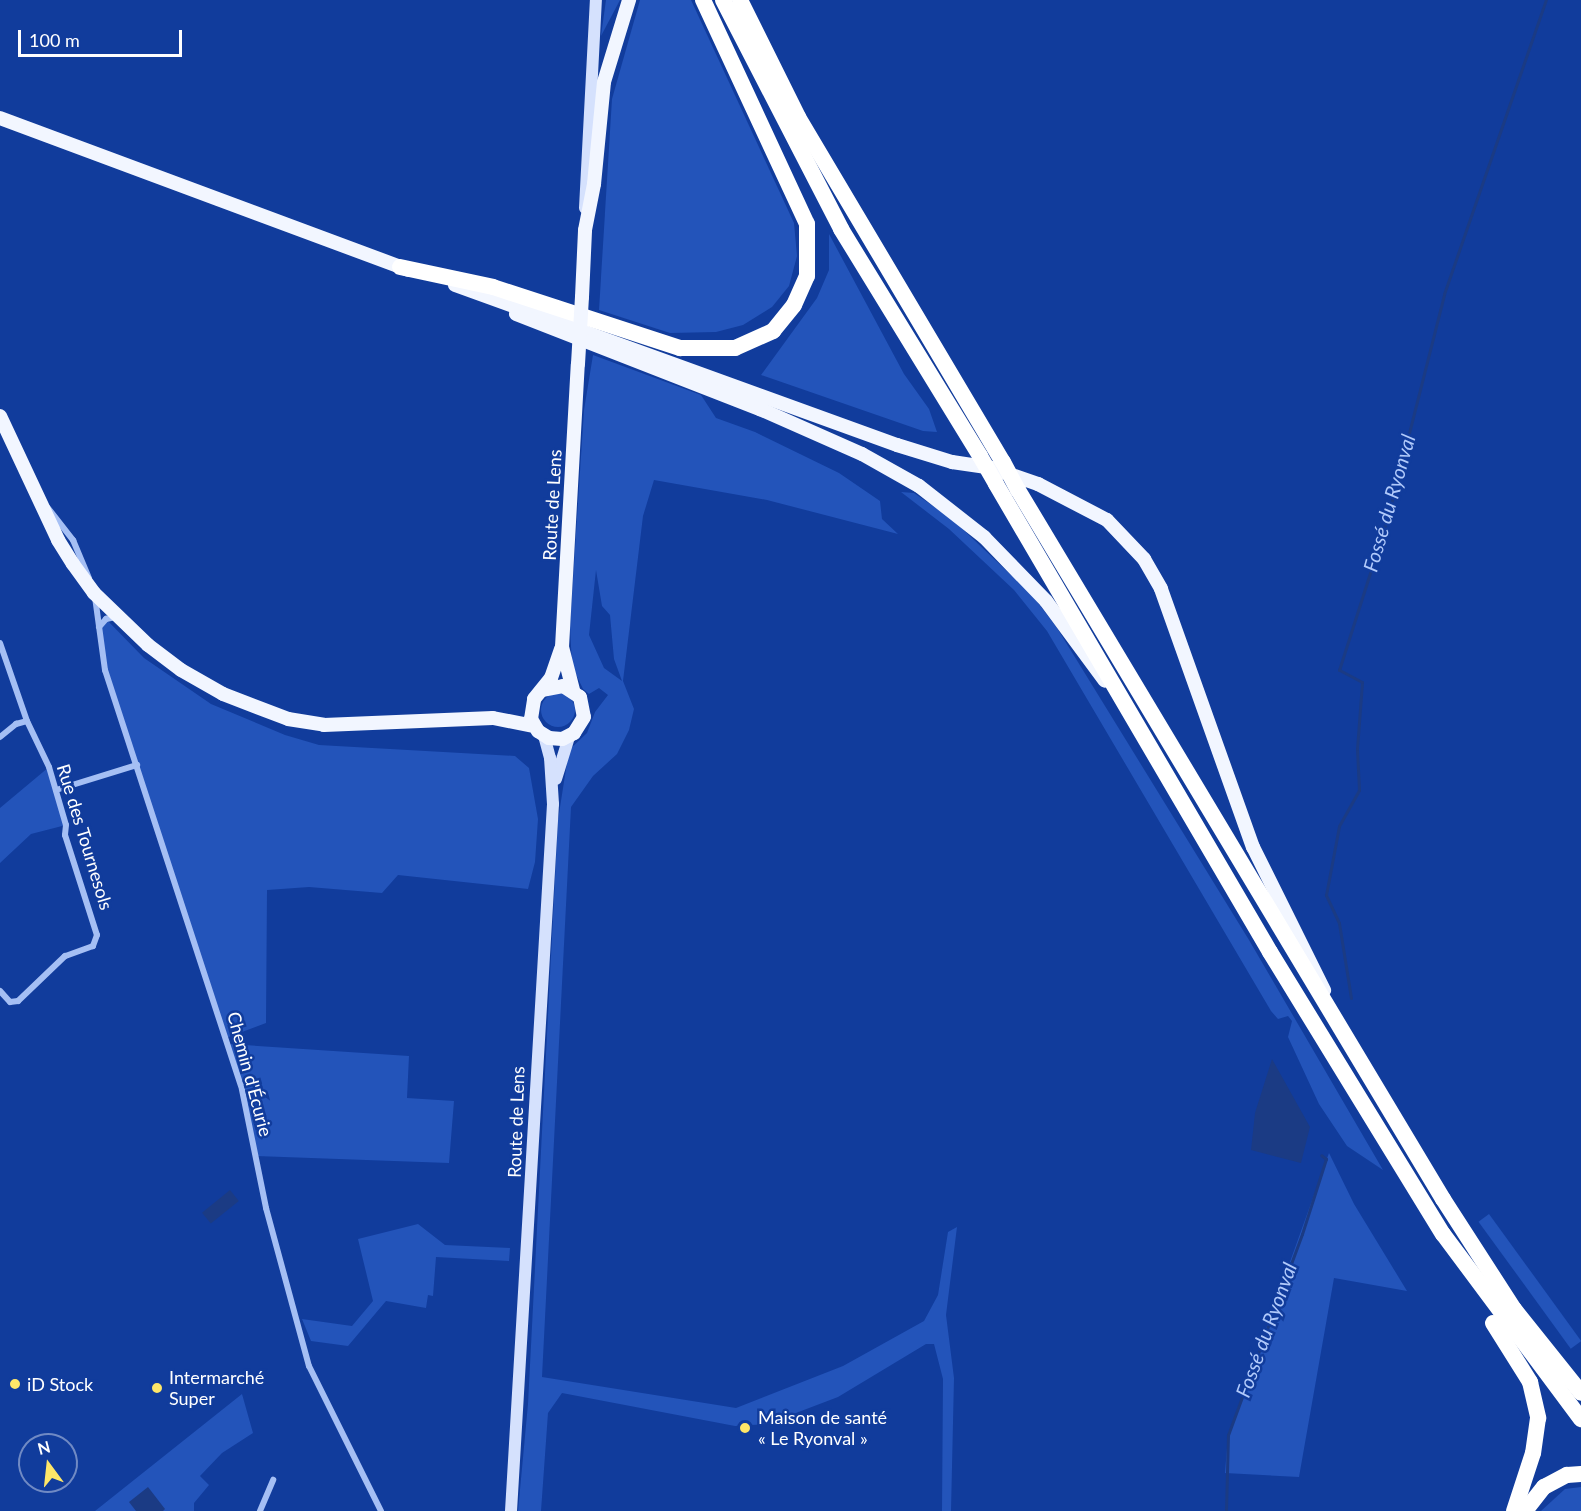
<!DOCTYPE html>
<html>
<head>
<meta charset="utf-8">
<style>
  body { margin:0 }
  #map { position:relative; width:1581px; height:1511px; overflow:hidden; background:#113c9c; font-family:Lato,sans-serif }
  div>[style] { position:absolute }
  .green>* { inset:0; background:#2354ba; transform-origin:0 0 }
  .round { border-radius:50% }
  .water>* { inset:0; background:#1b3b84; transform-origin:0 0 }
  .stream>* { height:3px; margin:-1.5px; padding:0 1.5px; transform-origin:1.5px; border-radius:1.5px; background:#1b3b84 }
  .street>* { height:6px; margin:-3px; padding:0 3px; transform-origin:3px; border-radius:3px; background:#a5bff4 }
  .secondary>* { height:12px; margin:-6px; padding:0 6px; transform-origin:6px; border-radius:6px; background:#d5e1fd }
  .primary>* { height:14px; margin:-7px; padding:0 7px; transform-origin:7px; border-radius:7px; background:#f2f6ff }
  .highway>* { height:16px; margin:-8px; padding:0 8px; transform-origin:8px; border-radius:8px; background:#fff }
  .primary-bridge>* { height:14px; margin:-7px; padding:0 7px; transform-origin:7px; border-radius:7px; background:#f2f6ff }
  .highway-bridge>* { height:16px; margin:-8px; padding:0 8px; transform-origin:8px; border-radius:8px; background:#fff }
  .dots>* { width:16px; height:16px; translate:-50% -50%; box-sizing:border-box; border:3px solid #113c9c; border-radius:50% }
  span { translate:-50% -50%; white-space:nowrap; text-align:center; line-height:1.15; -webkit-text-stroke:5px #113c9c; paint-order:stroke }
  .street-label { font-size:18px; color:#fff }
  .poi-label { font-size:18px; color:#fff }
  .left { translate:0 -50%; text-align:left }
  .water-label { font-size:20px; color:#b1cafb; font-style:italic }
  .north { position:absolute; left:18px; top:1433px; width:60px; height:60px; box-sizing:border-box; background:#113c9c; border:2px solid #708ac4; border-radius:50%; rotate:345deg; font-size:16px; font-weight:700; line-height:24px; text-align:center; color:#fff }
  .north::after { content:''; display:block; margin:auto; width:21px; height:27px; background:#ffe768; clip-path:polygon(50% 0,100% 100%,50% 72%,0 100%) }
  .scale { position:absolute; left:18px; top:30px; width:164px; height:27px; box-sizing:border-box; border:3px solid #fff; border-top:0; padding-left:8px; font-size:18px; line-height:21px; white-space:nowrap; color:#fff; -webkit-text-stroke:4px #113c9c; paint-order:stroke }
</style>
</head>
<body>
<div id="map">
  <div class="green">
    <div style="clip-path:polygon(606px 0,620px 0,601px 36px)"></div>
    <div style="clip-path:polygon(640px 0,691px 0,794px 223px,797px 256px,789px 286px,772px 307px,743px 325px,716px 332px,670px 333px,599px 310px,612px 99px)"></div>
    <div style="clip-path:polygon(829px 234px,904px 374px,929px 409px,937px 432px,923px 431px,761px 375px,817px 298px,829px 270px)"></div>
    <div style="clip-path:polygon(evenodd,593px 355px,701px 395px,716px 418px,755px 432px,839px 473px,880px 501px,882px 519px,898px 534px,767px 500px,654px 480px,643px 516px,623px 681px,634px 709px,629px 730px,617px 754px,593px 776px,571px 807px,542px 1377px,736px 1408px,843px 1366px,924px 1321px,938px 1295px,948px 1232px,957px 1227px,946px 1315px,954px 1378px,951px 1511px,942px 1511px,943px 1379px,934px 1344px,926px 1344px,838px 1397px,767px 1424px,735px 1426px,562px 1393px,548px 1413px,541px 1511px,518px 1511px,528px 1404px,558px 820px,569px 750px,587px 733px,595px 712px,608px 695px,599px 688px,589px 694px,583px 689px,572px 666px,570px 626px,584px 410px,593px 355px,596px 570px,602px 606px,610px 615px,614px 659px,622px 681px,604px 668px,589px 635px,596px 570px)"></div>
    <div style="clip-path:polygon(901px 492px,914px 493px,952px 519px,1033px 596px,1057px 628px,1249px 940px,1383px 1170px,1347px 1146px,1319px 1104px,1288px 1037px,1292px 1021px,1288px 1016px,1278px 1019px,1271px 1011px,1047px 631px,1014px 590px,949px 529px)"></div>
    <div style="clip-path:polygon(106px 619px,144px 658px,211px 704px,285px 735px,319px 745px,515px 756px,529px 768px,538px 819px,535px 862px,528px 889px,398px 875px,382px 893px,309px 887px,267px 890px,266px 1023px,226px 1038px,105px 670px,99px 627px)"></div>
    <div class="round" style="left:541px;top:693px;width:34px;height:34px"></div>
    <div style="clip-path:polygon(49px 767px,66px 825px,31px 834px,0 863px,0 808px)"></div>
    <div style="clip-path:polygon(229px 1044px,409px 1056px,407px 1098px,454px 1101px,449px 1163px,256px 1156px)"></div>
    <div style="clip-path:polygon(1329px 1153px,1354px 1204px,1407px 1291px,1334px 1278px,1299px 1477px,1225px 1473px,1228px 1435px)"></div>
    <div style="left:1489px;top:1214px;width:157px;height:13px;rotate:54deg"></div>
    <div style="clip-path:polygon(418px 1224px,445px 1245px,510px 1248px,509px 1261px,436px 1257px,433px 1296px,428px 1295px,426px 1308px,386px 1301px,348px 1346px,311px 1341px,302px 1319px,352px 1326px,373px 1301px,358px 1239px)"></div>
    <div style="clip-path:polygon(242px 1394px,253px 1433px,222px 1453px,200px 1476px,209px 1485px,194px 1503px,194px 1511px,95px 1511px)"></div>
    <div style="clip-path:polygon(1581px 1487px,1581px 1511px,1541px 1511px,1565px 1489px)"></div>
  </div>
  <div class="water">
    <div style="clip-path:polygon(1272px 1059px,1310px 1127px,1301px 1163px,1251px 1150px,1255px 1113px)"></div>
    <div style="left:230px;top:1190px;width:14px;height:36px;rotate:51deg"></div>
    <div style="clip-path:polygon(148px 1487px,165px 1509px,163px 1511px,136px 1511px,129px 1502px)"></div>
  </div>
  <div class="stream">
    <div style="left:1351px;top:998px;width:76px;rotate:-99.1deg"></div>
    <div style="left:1339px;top:923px;width:31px;rotate:-115deg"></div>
    <div style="left:1326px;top:895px;width:70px;rotate:-79.3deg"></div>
    <div style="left:1339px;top:826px;width:41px;rotate:-60.9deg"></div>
    <div style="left:1359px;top:790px;width:41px;rotate:-92.8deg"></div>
    <div style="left:1357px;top:749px;width:67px;rotate:-85.7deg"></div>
    <div style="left:1362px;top:682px;width:26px;rotate:-152deg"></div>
    <div style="left:1339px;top:670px;width:157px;rotate:-72.3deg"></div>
    <div style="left:1387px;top:520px;width:233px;rotate:-75.8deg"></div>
    <div style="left:1444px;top:294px;width:311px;rotate:-70.9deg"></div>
    <div style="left:1226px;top:1511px;width:76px;rotate:-88.5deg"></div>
    <div style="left:1228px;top:1435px;width:214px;rotate:-69.8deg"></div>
    <div style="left:1302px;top:1234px;width:79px;rotate:-72.3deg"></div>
    <div style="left:1326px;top:1159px;width:6px;rotate:-141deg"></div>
  </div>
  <div class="street">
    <div style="left:48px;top:508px;width:41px;rotate:52deg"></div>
    <div style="left:73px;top:540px;width:41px;rotate:67.2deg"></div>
    <div style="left:95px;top:597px;width:74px;rotate:82.2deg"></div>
    <div style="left:105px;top:670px;width:437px;rotate:71.9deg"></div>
    <div style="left:241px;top:1085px;width:126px;rotate:78.5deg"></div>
    <div style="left:266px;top:1208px;width:164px;rotate:74.8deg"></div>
    <div style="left:309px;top:1366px;width:162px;rotate:63.6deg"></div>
    <div style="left:99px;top:627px;width:11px;rotate:-49deg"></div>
    <div style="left:106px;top:619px;width:10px;rotate:-11deg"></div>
    <div style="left:0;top:643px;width:83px;rotate:70.9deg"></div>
    <div style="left:27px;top:721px;width:51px;rotate:64.4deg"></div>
    <div style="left:49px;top:767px;width:60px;rotate:73.7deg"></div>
    <div style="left:66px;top:825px;width:10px;rotate:96deg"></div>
    <div style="left:65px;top:835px;width:105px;rotate:72.3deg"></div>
    <div style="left:97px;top:935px;width:12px;rotate:110deg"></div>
    <div style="left:93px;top:946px;width:30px;rotate:160deg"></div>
    <div style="left:65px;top:956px;width:65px;rotate:136.2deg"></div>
    <div style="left:18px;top:1001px;width:8px;rotate:173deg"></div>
    <div style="left:10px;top:1002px;width:15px;rotate:-132deg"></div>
    <div style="left:0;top:737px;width:21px;rotate:-39deg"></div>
    <div style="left:16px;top:724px;width:11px;rotate:-15deg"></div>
    <div style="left:56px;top:790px;width:85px;rotate:-17.2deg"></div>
    <div style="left:260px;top:1511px;width:34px;rotate:-67deg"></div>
  </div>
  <div class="secondary">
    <div style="left:585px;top:208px;width:208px;rotate:-87deg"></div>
    <div style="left:556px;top:779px;width:44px;rotate:-72.8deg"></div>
    <div style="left:511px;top:1511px;width:708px;rotate:-86.6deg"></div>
    <div style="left:553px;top:804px;width:46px;rotate:-93.7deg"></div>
    <div style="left:550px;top:758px;width:24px;rotate:-105deg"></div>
  </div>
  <div class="primary">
    <div style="left:0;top:118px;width:436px;rotate:20.4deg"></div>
    <div style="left:455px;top:285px;width:470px;rotate:19.9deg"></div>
    <div style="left:897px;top:445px;width:58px;rotate:17.2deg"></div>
    <div style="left:952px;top:462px;width:40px;rotate:8.5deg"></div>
    <div style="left:992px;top:468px;width:49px;rotate:19.2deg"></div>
    <div style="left:1038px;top:484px;width:78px;rotate:27.6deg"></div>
    <div style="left:1107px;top:520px;width:54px;rotate:46.5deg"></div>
    <div style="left:1144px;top:559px;width:34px;rotate:60deg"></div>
    <div style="left:1161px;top:589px;width:274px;rotate:70.4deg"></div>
    <div style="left:1253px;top:847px;width:160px;rotate:63.6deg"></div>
    <div style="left:582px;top:297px;width:67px;rotate:-87.4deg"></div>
    <div style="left:585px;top:230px;width:47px;rotate:-78.9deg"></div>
    <div style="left:594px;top:184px;width:102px;rotate:-84.4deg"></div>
    <div style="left:604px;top:82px;width:86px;rotate:-73deg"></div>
    <div style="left:516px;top:314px;width:262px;rotate:21.3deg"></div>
    <div style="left:760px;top:409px;width:111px;rotate:23.8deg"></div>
    <div style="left:862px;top:454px;width:65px;rotate:29.3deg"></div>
    <div style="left:919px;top:486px;width:83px;rotate:38.1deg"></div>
    <div style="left:984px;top:537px;width:89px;rotate:45.9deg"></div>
    <div style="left:1046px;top:601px;width:99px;rotate:53.6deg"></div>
    <div style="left:0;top:416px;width:137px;rotate:64.9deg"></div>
    <div style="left:58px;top:540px;width:28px;rotate:58deg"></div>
    <div style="left:73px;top:564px;width:36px;rotate:54deg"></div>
    <div style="left:94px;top:593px;width:75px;rotate:43.9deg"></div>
    <div style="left:148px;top:645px;width:41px;rotate:37.1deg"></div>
    <div style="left:181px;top:670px;width:48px;rotate:29.7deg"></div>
    <div style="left:223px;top:694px;width:70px;rotate:21deg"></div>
    <div style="left:288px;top:719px;width:36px;rotate:9deg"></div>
    <div style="left:324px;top:725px;width:169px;rotate:-2.4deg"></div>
    <div style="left:493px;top:718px;width:42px;rotate:11deg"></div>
    <div style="left:543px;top:690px;width:20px;rotate:-11deg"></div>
    <div style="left:563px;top:686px;width:20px;rotate:33deg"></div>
    <div style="left:580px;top:697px;width:20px;rotate:79deg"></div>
    <div style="left:584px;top:717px;width:19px;rotate:122deg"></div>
    <div style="left:574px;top:733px;width:13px;rotate:153deg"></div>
    <div style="left:562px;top:739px;width:13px;rotate:-176deg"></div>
    <div style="left:549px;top:738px;width:13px;rotate:-148deg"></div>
    <div style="left:538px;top:731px;width:14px;rotate:-120deg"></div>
    <div style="left:531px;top:719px;width:20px;rotate:-81deg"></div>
    <div style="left:534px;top:699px;width:27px;rotate:-51deg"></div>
    <div style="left:551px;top:678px;width:31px;rotate:-71deg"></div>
    <div style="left:573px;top:690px;width:44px;rotate:-104.3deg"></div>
    <div style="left:562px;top:647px;width:283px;rotate:-86.8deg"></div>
  </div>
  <div class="highway">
    <div style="left:723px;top:0;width:258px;rotate:62.7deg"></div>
    <div style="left:841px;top:229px;width:266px;rotate:58.5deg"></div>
    <div style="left:740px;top:0;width:131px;rotate:63.6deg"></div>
    <div style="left:798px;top:117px;width:401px;rotate:59.3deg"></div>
    <div style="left:400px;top:267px;width:95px;rotate:12.1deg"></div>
    <div style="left:493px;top:287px;width:197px;rotate:18.1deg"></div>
    <div style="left:680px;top:348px;width:55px"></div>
    <div style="left:735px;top:348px;width:42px;rotate:-24.1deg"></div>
    <div style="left:773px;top:331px;width:33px;rotate:-51deg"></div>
    <div style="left:794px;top:305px;width:32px;rotate:-66deg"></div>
    <div style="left:807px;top:276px;width:52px;rotate:-90deg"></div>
    <div style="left:807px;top:224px;width:247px;rotate:-114.9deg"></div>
    <div style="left:996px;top:484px;width:542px;rotate:59.65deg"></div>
    <div style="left:1270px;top:952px;width:331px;rotate:58.5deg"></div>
    <div style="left:1443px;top:1234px;width:231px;rotate:53.3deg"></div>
    <div style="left:1018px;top:490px;width:827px;rotate:59.06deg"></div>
    <div style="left:1443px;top:1199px;width:131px;rotate:57.2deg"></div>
    <div style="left:1514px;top:1309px;width:107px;rotate:51.4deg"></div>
    <div style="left:1493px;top:1323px;width:70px;rotate:57.9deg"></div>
    <div style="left:1530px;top:1382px;width:37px;rotate:77deg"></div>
    <div style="left:1538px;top:1418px;width:35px;rotate:98deg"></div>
    <div style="left:1533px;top:1453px;width:61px;rotate:108.1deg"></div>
    <div style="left:1525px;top:1511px;width:31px;rotate:-52deg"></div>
    <div style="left:1544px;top:1487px;width:26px;rotate:-28deg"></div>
    <div style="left:1567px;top:1475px;width:14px;rotate:-4deg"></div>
  </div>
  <div class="primary-bridge">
    <div style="left:578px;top:364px;width:67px;rotate:-86.6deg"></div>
  </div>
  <div class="highway-bridge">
    <div style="left:980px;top:456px;width:32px;rotate:60deg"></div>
    <div style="left:1003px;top:462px;width:32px;rotate:62deg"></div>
  </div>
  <div class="dots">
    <div style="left:15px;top:1384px;background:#ffe768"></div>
    <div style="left:157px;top:1388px;background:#ffe768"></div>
    <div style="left:745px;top:1428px;background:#ffe768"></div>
  </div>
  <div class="street-label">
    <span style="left:552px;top:505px;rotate:-87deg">Route de Lens</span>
    <span style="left:85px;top:837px;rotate:73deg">Rue des Tournesols</span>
    <span style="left:250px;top:1074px;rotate:75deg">Chemin d'Écurie</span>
    <span style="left:516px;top:1122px;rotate:-88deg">Route de Lens</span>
  </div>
  <div class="poi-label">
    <span class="left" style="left:169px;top:1388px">Intermarché<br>Super</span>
    <span class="left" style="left:27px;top:1384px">iD Stock</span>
    <span class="left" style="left:758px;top:1428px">Maison de santé<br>« Le Ryonval »</span>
  </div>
  <div class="water-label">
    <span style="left:1389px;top:503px;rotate:-74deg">Fossé du Ryonval</span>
    <span style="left:1266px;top:1330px;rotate:-70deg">Fossé du Ryonval</span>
  </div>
  <div class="north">N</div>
  <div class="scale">100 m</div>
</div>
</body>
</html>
